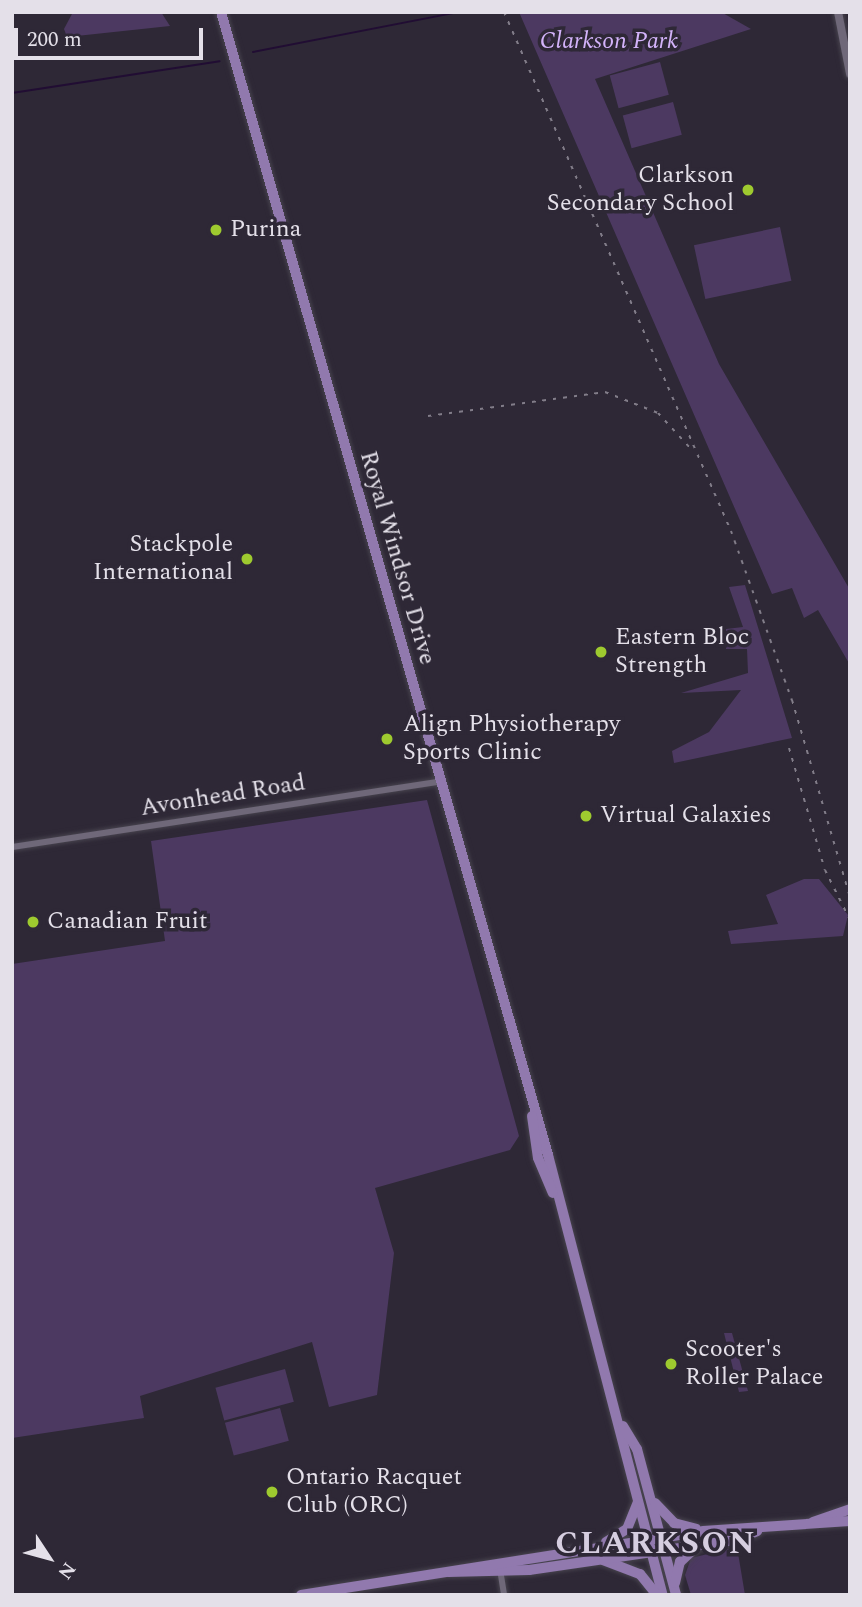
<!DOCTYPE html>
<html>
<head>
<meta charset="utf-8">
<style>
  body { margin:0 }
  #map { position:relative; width:862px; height:1607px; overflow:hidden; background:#2e2836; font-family:Spectral,serif }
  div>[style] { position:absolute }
  .green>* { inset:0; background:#4c3961; transform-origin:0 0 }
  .stream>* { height:2px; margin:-1px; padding:0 1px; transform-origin:1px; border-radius:1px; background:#210d33 }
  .roads { filter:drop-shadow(0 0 2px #47434e) drop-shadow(0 0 2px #47434e) }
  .minor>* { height:6px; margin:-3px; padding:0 3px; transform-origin:3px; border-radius:3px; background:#6f6879 }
  .tertiary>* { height:8px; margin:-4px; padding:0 4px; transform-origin:4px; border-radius:4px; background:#6f6879 }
  .primary>* { height:10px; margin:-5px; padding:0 5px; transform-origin:5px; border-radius:5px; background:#9179ae }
  .rail>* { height:2px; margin-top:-1px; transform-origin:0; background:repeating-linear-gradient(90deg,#827d89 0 3.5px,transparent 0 10.5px) }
  .dots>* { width:19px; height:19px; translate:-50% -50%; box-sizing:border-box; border:4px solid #2e2836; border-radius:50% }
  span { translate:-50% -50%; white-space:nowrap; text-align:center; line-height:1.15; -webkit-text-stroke:7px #2e2836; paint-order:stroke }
  .park-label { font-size:24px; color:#d3b3fa; font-style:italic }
  .poi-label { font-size:24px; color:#e4e0e9 }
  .right { translate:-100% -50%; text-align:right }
  .left { translate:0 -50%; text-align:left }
  .street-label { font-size:24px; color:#e4e0e9 }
  .district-label { font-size:32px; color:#d6cee0; font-weight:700; letter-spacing:2px }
  .frame { position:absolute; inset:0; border:14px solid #e4e0e9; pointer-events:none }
  .north { position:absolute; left:14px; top:1523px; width:70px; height:70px; -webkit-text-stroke:5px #2e2836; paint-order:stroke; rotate:126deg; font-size:19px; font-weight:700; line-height:28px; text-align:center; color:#e4e0e9 }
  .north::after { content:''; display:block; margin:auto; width:24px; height:32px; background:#e4e0e9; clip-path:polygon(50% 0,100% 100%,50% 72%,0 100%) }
  .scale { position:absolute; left:14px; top:28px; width:189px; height:32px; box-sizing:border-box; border:4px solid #e4e0e9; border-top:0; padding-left:9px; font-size:21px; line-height:24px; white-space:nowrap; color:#e4e0e9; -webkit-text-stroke:5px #2e2836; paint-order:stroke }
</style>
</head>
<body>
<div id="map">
  <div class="green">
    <div style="clip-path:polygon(73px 12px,161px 12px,170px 26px,67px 37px,64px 29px)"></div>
    <div style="clip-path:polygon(519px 12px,721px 12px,751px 29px,595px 79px,719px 364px,850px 590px,850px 665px,818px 610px,804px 618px,792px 588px,772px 594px)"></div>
    <div style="left:660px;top:62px;width:34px;height:52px;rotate:75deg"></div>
    <div style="left:673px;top:102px;width:34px;height:52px;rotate:75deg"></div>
    <div style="left:780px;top:227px;width:55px;height:88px;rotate:78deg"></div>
    <div style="clip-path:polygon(745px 585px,792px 738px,674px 763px,672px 751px,709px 732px,741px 690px,681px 693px,748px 673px,747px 649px,726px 649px,726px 629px,743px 627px,729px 587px)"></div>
    <div style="clip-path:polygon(427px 800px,519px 1136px,510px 1150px,375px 1188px,394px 1253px,377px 1395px,329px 1407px,312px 1342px,140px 1396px,144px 1418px,12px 1438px,12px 964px,165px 941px,151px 841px)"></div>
    <div style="clip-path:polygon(804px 879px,819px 879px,848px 915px,843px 936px,731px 944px,728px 931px,778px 924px,766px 895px)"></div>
    <div style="clip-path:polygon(724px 1333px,732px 1333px,748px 1391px,739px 1392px)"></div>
    <div style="left:285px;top:1369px;width:34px;height:72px;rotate:75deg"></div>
    <div style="left:280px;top:1408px;width:34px;height:57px;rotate:75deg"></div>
    <div style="clip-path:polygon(737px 1547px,745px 1595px,691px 1595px,685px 1575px,691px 1558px)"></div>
  </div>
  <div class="stream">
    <div style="left:253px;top:52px;width:209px;rotate:-11deg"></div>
    <div style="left:12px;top:93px;width:210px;rotate:-8.7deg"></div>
  </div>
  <div class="roads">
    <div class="minor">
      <div style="left:12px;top:847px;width:432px;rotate:-8.7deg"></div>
      <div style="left:500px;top:1569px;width:26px;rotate:81deg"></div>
    </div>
    <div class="tertiary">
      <div style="left:838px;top:12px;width:63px;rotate:79deg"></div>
    </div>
    <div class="primary">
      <div style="left:221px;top:12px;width:1189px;rotate:74.03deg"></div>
      <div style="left:548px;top:1155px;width:455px;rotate:75.4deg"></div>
      <div style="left:532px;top:1116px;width:42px;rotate:81.9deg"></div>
      <div style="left:538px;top:1158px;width:38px;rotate:67deg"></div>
      <div style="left:623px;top:1426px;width:27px;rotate:59deg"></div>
      <div style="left:637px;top:1449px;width:151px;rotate:75deg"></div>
      <div style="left:655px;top:1503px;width:28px;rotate:46deg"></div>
      <div style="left:674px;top:1523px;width:23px;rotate:15deg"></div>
      <div style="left:813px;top:1522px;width:39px;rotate:-19deg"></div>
      <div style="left:606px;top:1542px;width:25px;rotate:-32deg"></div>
      <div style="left:627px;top:1529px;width:29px;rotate:-68deg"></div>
      <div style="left:603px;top:1560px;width:40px;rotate:21deg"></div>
      <div style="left:640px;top:1574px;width:27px;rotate:51deg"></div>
      <div style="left:448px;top:1572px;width:81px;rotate:-1.4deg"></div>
      <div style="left:529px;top:1570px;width:208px;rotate:-8.3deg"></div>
      <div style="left:735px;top:1540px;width:24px;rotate:-22deg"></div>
      <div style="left:675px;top:1583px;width:22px;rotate:-77deg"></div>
      <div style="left:680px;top:1562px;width:22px;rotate:-43deg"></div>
      <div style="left:301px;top:1595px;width:407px;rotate:-9deg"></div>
      <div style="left:703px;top:1531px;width:147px;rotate:-3.9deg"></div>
    </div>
  </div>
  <div class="rail">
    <div style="left:504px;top:12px;width:566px;rotate:66.38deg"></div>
    <div style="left:731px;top:531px;width:180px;rotate:70.2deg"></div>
    <div style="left:792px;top:700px;width:205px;rotate:73.6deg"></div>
    <div style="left:428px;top:416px;width:179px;rotate:-7.7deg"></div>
    <div style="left:605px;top:392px;width:57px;rotate:21.6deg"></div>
    <div style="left:658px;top:413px;width:50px;rotate:47.4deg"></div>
    <div style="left:789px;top:748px;width:127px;rotate:73.6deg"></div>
    <div style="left:825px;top:870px;width:56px;rotate:63.4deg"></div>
  </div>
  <div class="dots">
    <div style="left:748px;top:190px;background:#9eca2f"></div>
    <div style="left:216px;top:230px;background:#9eca2f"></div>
    <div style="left:247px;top:559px;background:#9eca2f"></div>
    <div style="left:601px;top:652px;background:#9eca2f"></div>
    <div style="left:387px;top:739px;background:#9eca2f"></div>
    <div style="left:586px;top:816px;background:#9eca2f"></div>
    <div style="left:33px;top:922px;background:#9eca2f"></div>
    <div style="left:671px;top:1364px;background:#9eca2f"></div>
    <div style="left:272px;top:1492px;background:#9eca2f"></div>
  </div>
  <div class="park-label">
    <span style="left:609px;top:42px">Clarkson Park</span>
  </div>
  <div class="poi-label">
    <span class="right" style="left:734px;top:190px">Clarkson<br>Secondary School</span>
    <span class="left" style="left:230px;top:230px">Purina</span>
    <span class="right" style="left:233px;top:559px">Stackpole<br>International</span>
    <span class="left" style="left:615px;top:652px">Eastern Bloc<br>Strength</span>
    <span class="left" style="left:403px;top:739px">Align Physiotherapy<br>Sports Clinic</span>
    <span class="left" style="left:600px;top:816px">Virtual Galaxies</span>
    <span class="left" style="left:47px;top:922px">Canadian Fruit</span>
    <span class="left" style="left:685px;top:1364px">Scooter's<br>Roller Palace</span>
    <span class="left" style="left:286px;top:1492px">Ontario Racquet<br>Club (ORC)</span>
  </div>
  <div class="street-label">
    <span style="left:397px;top:558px;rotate:74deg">Royal Windsor Drive</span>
    <span style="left:223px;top:796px;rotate:-9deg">Avonhead Road</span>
  </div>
  <div class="district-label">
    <span style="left:656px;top:1544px">CLARKSON</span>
  </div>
  <div class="frame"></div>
  <div class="north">N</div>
  <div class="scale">200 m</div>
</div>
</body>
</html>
